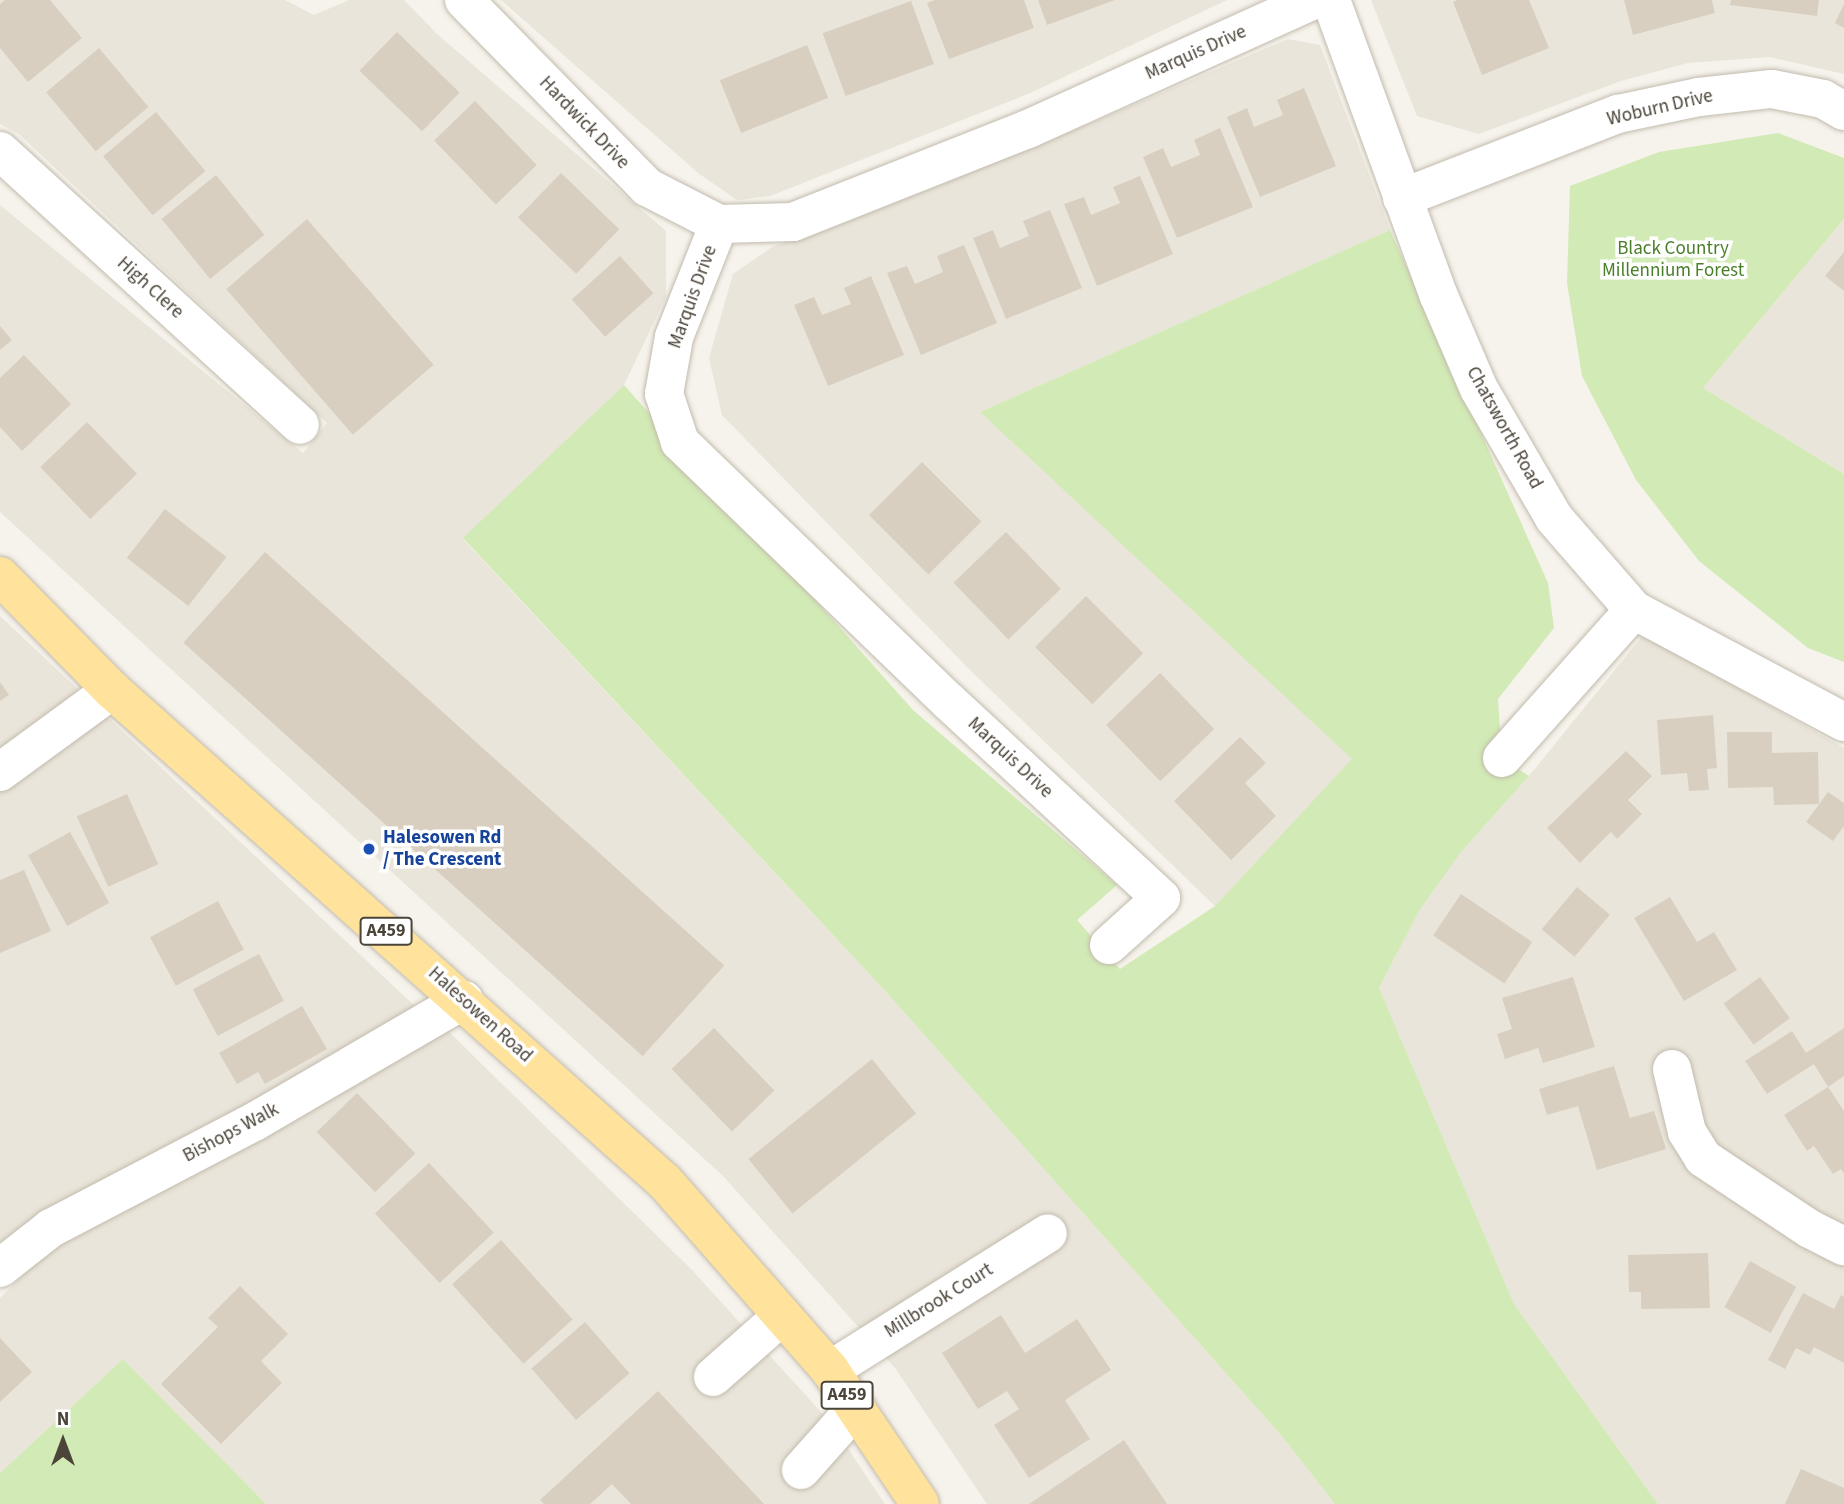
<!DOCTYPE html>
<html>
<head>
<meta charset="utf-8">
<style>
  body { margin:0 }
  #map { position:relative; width:1844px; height:1504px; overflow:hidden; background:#f6f3ec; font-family:"Source Sans 3",sans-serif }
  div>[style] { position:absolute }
  .residential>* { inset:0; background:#eae5da }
  .green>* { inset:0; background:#d2eab5 }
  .building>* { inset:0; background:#d8cfc1; transform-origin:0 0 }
  .roads { filter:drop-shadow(0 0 2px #c2bbae) drop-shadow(0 0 2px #c2bbae) }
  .minor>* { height:38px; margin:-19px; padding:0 19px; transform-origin:19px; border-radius:19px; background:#fff }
  .major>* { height:38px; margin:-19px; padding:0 19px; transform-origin:19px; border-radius:19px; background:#ffe39c }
  .dots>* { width:19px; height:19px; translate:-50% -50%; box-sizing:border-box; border:4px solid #fff; border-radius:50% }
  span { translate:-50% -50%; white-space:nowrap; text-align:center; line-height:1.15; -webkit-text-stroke:7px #fff; paint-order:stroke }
  .shield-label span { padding:2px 5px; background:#fff; border:2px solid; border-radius:5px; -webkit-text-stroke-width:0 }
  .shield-label { font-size:18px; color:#4b4439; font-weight:700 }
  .street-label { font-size:19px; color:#4b4439 }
  .park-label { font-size:19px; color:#4a7f2a }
  .transit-label { font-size:19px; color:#164399; font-weight:700 }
  .left { translate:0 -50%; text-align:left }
  .north { position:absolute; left:28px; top:1406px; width:70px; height:70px; -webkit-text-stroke:5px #fff; paint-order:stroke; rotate:0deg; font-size:19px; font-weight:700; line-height:28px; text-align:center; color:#4b4439 }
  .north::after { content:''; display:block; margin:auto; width:24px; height:32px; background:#4b4439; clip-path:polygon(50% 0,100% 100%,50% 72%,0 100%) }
</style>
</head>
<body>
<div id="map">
  <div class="residential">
    <div style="clip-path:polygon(0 0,285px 0,314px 15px,349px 0,404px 0,437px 34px,666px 231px,666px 297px,624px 385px,463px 539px,887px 993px,1281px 1435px,1335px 1504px,987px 1504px,895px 1368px,724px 1177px,0 512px,0 205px,303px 453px,327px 423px,19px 134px,0 124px)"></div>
    <div style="clip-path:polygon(501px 0,1227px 0,1028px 94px,770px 196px,737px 200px,698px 173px)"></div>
    <div style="clip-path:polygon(1371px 0,1844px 0,1844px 74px,1769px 57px,1688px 63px,1621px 81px,1479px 134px,1417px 116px)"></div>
    <div style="clip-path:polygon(1288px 39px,1320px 45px,1390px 230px,980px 412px,1353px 759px,1215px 906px,970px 670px,722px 415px,709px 358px,733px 274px,772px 247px,1051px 140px)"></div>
    <div style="clip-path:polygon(1844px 219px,1844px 474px,1703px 388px)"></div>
    <div style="clip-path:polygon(0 616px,419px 1010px,0 1256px)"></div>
    <div style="clip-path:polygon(1644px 634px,1844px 748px,1844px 1504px,1658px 1504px,1514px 1304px,1379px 988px,1419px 911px,1461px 852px,1529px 776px)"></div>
    <div style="clip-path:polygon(445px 1028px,692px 1270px,830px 1422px,885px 1504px,266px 1504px,123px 1359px,0 1473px,0 1298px,56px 1242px)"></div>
  </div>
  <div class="green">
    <div style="clip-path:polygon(1778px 133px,1844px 158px,1844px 219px,1703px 388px,1844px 474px,1844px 662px,1808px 648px,1699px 561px,1636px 480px,1582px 376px,1567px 283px,1570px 186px,1659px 152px)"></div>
    <div style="clip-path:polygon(1390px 230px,1548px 583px,1554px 628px,1498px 699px,1502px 758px,1529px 776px,1461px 852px,1419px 911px,1379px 988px,1514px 1304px,1658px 1504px,1335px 1504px,1281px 1435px,887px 993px,463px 538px,624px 385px,913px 710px,1117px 885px,1077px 920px,1120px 969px,1215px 906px,1352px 759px,980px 412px)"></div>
    <div style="clip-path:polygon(123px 1359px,266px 1504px,0 1504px,0 1473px)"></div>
  </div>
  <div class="building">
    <div style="clip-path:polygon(5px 0,50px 0,82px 38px,28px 82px,0 48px,0 4px)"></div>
    <div style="clip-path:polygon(935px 0,1024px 0,1034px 28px,949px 59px,927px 3px)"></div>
    <div style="clip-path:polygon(1038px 0,1115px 0,1047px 25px)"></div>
    <div style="clip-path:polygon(1457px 0,1529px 0,1549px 48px,1482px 75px,1453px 2px)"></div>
    <div style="clip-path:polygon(1624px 0,1712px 0,1715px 13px,1633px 35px)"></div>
    <div style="clip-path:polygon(1731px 0,1819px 0,1817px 16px,1730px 5px)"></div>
    <div style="left:911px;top:1px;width:67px;height:94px;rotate:70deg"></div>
    <div style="clip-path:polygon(1844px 4px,1844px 28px,1835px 23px)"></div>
    <div style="left:397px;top:32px;width:87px;height:54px;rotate:44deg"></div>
    <div style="left:807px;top:45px;width:57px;height:94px;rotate:68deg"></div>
    <div style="left:99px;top:48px;width:77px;height:69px;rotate:50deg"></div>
    <div style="clip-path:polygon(1304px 88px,1336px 166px,1260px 197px,1227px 117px,1247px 108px,1254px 127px,1283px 115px,1277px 100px)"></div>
    <div style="left:475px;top:101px;width:89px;height:57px;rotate:46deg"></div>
    <div style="left:156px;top:112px;width:77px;height:69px;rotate:50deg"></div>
    <div style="clip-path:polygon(1220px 128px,1253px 207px,1177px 238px,1143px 157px,1163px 148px,1171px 167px,1200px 155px,1194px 140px)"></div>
    <div style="left:561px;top:173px;width:81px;height:62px;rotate:44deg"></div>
    <div style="left:216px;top:175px;width:77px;height:70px;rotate:51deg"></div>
    <div style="clip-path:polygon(1140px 176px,1173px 254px,1097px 286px,1064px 204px,1084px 197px,1091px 215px,1120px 203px,1113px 187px)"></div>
    <div style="clip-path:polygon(1050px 210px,1082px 288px,1006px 319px,973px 238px,993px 230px,1000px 248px,1029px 236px,1023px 221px)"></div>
    <div style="left:307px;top:219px;width:193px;height:107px;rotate:49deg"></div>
    <div style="clip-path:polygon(964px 245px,997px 323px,921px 355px,887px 273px,907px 266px,915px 284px,943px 272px,937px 256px)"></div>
    <div style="clip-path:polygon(1844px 252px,1844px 291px,1825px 276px)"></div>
    <div style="left:620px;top:256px;width:50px;height:65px;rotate:48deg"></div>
    <div style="clip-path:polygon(871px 276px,904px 355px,828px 386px,794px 305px,814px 297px,822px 315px,851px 304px,844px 288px)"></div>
    <div style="clip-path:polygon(0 326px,12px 340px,0 350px)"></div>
    <div style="clip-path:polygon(24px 355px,71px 404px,22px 451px,0 427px,0 378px)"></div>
    <div style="left:87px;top:422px;width:72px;height:65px;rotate:46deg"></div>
    <div style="left:922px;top:462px;width:84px;height:75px;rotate:45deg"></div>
    <div style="left:165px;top:509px;width:78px;height:62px;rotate:38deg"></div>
    <div style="left:1006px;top:532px;width:79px;height:73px;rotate:46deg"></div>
    <div style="left:265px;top:552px;width:618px;height:122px;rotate:42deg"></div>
    <div style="left:1086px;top:596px;width:81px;height:72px;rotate:45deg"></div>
    <div style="left:1160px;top:673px;width:78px;height:75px;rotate:46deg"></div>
    <div style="clip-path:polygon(0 682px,9px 695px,0 701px)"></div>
    <div style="clip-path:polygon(1713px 715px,1717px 768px,1707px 769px,1709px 790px,1689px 791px,1687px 773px,1661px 775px,1657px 720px)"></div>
    <div style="clip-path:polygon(1727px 732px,1772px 732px,1772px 753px,1818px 752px,1819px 804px,1774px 805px,1773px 787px,1728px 788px)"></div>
    <div style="clip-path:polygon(1240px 737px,1266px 763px,1245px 783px,1276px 816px,1231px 860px,1174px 801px)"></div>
    <div style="clip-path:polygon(1626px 751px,1652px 776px,1628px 800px,1642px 814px,1617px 839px,1611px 832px,1580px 863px,1547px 828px)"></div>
    <div style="clip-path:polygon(1828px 792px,1844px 803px,1844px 826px,1833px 841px,1806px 822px)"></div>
    <div style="left:127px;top:794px;width:77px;height:55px;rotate:66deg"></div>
    <div style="left:70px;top:832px;width:81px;height:48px;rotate:61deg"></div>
    <div style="clip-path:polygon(24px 870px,51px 931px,0 953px,0 880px)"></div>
    <div style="left:1577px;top:887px;width:43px;height:55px;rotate:40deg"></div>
    <div style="left:1461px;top:894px;width:86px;height:50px;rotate:34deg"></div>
    <div style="clip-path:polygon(1670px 897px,1697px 942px,1714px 932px,1737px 970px,1684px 1001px,1634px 918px)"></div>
    <div style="left:218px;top:901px;width:55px;height:77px;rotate:62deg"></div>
    <div style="left:259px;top:954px;width:53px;height:75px;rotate:62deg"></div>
    <div style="clip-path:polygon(1573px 977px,1595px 1047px,1543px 1063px,1538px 1048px,1505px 1059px,1497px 1034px,1512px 1029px,1502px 998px)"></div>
    <div style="left:1760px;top:977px;width:51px;height:45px;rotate:54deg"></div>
    <div style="clip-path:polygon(302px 1006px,327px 1049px,265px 1084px,258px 1072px,237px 1084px,219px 1053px)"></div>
    <div style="left:714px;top:1028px;width:87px;height:59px;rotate:46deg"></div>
    <div style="clip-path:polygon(1844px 1028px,1844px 1076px,1828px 1087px,1814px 1064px,1767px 1094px,1745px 1061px,1792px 1031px,1806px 1053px)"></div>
    <div style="left:872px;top:1059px;width:70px;height:159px;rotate:51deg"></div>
    <div style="clip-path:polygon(1614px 1066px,1630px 1118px,1654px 1111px,1666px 1149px,1597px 1170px,1578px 1106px,1547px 1115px,1539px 1089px)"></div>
    <div style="clip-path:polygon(1828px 1087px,1844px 1111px,1844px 1174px,1841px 1169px,1833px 1174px,1814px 1146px,1807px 1151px,1784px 1115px)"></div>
    <div style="left:357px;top:1093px;width:84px;height:56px;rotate:46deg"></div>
    <div style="left:429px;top:1163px;width:95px;height:74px;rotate:47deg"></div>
    <div style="left:501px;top:1240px;width:107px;height:66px;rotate:48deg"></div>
    <div style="clip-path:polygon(1708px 1253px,1710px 1308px,1641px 1309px,1641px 1292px,1629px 1292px,1628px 1255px)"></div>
    <div style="left:1750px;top:1261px;width:53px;height:53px;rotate:29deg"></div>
    <div style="clip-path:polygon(240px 1286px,288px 1334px,261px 1361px,282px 1383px,221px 1444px,161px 1384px,218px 1327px,208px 1318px)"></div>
    <div style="clip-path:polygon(1803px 1293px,1834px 1309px,1841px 1295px,1844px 1297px,1844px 1363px,1814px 1347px,1810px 1355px,1796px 1348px,1785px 1369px,1768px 1360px)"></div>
    <div style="clip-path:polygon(1001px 1315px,1025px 1353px,1077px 1319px,1111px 1370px,1065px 1400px,1090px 1439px,1029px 1478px,994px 1425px,1019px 1409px,1007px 1391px,978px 1409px,942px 1353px)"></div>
    <div style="left:585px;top:1322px;width:68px;height:71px;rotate:49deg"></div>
    <div style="clip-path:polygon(0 1338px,32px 1372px,0 1402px)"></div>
    <div style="clip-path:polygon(658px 1391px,764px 1504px,631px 1504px,612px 1484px,590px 1504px,544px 1504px,540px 1500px)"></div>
    <div style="clip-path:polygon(1124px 1440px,1167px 1504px,1029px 1504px)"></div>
    <div style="clip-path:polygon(1801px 1469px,1844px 1488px,1844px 1504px,1785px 1504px)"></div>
  </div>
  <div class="roads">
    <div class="minor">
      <div style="left:464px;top:0;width:262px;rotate:45.6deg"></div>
      <div style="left:647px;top:187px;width:81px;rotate:27.2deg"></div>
      <div style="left:1331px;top:0;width:313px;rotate:70deg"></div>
      <div style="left:1438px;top:294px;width:103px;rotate:66.7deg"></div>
      <div style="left:1479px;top:389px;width:149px;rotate:59.8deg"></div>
      <div style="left:1554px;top:518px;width:122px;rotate:49deg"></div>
      <div style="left:1634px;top:610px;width:238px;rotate:28.1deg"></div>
      <div style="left:0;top:151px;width:406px;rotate:42.4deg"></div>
      <div style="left:1402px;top:198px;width:232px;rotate:-21.3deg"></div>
      <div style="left:1618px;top:114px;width:83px;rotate:-11.9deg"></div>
      <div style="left:1699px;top:97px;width:73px;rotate:-6.3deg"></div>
      <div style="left:1772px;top:89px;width:52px;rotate:11.1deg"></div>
      <div style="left:1823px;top:99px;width:24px;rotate:30deg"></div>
      <div style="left:1502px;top:758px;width:198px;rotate:-48.3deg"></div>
      <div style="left:0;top:772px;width:139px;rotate:-36.2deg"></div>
      <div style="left:1109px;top:945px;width:70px;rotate:-42.1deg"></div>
      <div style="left:1161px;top:898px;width:290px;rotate:-137.2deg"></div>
      <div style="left:948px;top:701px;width:373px;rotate:-136deg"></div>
      <div style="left:680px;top:442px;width:51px;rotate:-108.4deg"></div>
      <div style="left:664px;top:394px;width:58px;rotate:-80deg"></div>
      <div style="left:674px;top:337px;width:122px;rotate:-68.3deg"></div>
      <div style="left:719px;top:224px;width:74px;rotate:-1.5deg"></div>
      <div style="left:793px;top:222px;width:253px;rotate:-21.6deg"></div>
      <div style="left:1028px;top:129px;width:314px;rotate:-24.3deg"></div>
      <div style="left:1672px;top:1069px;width:65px;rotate:76.6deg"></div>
      <div style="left:1687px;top:1132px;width:31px;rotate:58deg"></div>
      <div style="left:1703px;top:1158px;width:128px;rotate:33.6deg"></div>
      <div style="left:1810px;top:1229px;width:38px;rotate:27deg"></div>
      <div style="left:0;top:1268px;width:65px;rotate:-38.1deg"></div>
      <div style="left:51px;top:1228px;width:229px;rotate:-27.6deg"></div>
      <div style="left:254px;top:1122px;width:243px;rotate:-30.2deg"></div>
      <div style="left:830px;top:1370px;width:257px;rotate:-32.1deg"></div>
      <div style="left:713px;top:1377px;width:92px;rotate:-41.5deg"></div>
      <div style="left:801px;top:1470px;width:83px;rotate:-48.4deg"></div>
    </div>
    <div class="major">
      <div style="left:0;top:576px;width:160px;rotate:45.5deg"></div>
      <div style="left:112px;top:690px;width:740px;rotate:41.66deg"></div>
      <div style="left:665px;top:1182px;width:250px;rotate:48.7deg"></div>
      <div style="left:830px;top:1370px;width:161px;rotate:56.1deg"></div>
    </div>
  </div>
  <div class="dots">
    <div style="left:369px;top:849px;background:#1a4fb4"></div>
  </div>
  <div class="shield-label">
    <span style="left:386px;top:931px">A459</span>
    <span style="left:847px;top:1395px">A459</span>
  </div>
  <div class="street-label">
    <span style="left:1196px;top:53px;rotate:-24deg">Marquis Drive</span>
    <span style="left:1660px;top:108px;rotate:-13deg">Woburn Drive</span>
    <span style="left:584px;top:123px;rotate:46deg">Hardwick Drive</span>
    <span style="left:150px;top:288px;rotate:42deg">High Clere</span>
    <span style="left:693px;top:297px;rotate:-70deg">Marquis Drive</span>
    <span style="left:1504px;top:428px;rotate:61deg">Chatsworth Road</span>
    <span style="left:1010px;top:758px;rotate:43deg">Marquis Drive</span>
    <span style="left:480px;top:1015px;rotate:42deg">Halesowen Road</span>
    <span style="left:231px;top:1133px;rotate:-28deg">Bishops Walk</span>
    <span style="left:939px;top:1301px;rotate:-32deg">Millbrook Court</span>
  </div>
  <div class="park-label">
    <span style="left:1673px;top:260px">Black Country<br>Millennium Forest</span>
  </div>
  <div class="transit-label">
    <span class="left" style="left:383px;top:849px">Halesowen Rd<br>/ The Crescent</span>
  </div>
  <div class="north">N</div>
</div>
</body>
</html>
